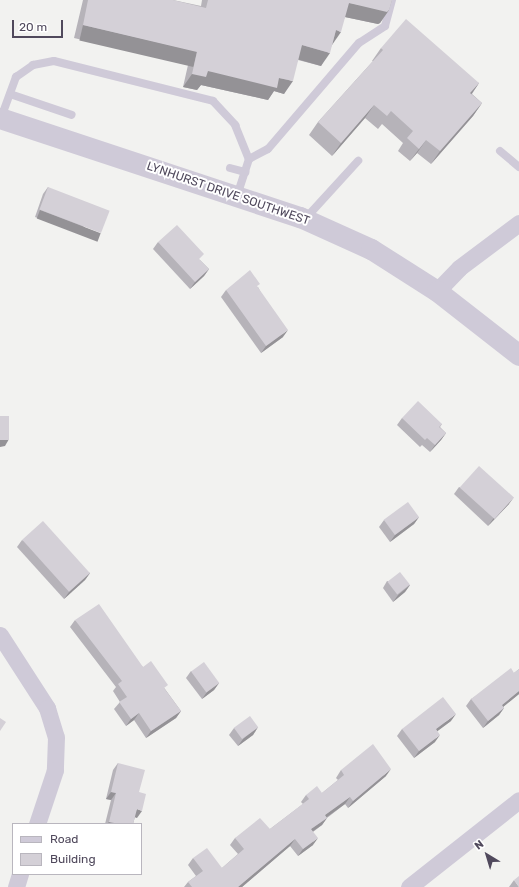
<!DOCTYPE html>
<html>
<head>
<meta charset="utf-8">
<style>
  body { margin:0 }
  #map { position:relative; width:519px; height:887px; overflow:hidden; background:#f2f2f0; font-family:Rubik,sans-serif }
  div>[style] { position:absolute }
  .service>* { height:8px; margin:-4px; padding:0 4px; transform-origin:4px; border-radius:4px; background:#cfcad8 }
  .minor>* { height:17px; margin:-8.5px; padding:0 8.5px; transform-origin:8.5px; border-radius:8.5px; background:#cfcad8 }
  .tertiary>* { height:21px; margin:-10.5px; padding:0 10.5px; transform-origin:10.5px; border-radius:10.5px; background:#cfcad8 }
  .wall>* { inset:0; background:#b6b3b9 }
  .shaded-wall>* { inset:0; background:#949296; transform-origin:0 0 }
  .building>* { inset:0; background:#d4d0d7; transform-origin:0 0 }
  span { translate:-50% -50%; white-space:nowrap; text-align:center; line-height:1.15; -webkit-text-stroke:4px #fff; paint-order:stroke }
  .street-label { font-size:12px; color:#50495c }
  .legend { position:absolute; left:12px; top:823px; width:130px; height:52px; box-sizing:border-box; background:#fff; border:1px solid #b9b6be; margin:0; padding:5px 7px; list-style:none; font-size:12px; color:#50495c }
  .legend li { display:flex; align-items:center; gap:8px; height:20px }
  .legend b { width:20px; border:1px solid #b9b6be }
  .north { position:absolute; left:467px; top:835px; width:40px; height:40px; -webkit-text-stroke:3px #fff; paint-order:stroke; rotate:322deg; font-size:11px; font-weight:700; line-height:16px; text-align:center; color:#50495c }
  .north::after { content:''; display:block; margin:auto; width:14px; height:18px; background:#50495c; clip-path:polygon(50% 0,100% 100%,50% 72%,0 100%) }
  .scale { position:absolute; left:12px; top:20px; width:51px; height:18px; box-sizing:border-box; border:2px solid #50495c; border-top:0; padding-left:5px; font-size:12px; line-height:14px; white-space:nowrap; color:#50495c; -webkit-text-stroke:3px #fff; paint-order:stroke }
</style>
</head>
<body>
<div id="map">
  <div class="service">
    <div style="left:10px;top:94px;width:65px;rotate:18.7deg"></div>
    <div style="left:1px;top:118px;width:44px;rotate:-69.9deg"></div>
    <div style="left:16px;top:77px;width:21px;rotate:-35deg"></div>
    <div style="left:33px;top:65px;width:21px;rotate:-11deg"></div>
    <div style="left:54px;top:61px;width:164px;rotate:14.1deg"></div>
    <div style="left:213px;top:101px;width:33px;rotate:47deg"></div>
    <div style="left:235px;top:125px;width:37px;rotate:68deg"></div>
    <div style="left:249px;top:159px;width:39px;rotate:108deg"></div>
    <div style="left:500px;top:151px;width:25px;rotate:40deg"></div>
    <div style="left:249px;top:159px;width:21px;rotate:-28deg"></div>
    <div style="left:268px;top:149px;width:140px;rotate:-49.4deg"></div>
    <div style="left:359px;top:43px;width:31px;rotate:-33deg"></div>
    <div style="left:385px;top:26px;width:27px;rotate:-75deg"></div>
    <div style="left:230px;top:168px;width:16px;rotate:15deg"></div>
    <div style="left:305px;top:219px;width:79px;rotate:-47.6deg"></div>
  </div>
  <div class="minor">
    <div style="left:437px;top:291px;width:32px;rotate:-46deg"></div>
    <div style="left:459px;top:268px;width:75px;rotate:-36.9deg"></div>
    <div style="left:0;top:635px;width:87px;rotate:57.2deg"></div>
    <div style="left:47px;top:708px;width:30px;rotate:73deg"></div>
    <div style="left:56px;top:737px;width:33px;rotate:92deg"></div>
    <div style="left:55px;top:770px;width:57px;rotate:108.4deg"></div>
    <div style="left:16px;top:887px;width:14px;rotate:-73deg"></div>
    <div style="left:409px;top:887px;width:140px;rotate:-38.3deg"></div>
  </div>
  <div class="tertiary">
    <div style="left:0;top:118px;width:316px;rotate:18.3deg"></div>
    <div style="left:300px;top:217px;width:78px;rotate:24.3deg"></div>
    <div style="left:371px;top:249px;width:78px;rotate:32.5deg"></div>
    <div style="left:437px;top:291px;width:104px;rotate:38deg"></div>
  </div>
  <div class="wall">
    <div style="clip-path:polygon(83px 0,173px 0,201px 6px,202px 0,392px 0,389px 10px,380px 23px,378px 24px,345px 17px,332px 45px,321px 66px,298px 60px,284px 94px,274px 91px,268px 100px,201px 85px,197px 90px,183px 87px,188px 65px,74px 38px)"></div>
    <div style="clip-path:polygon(381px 48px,479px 83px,472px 94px,482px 103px,473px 116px,431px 164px,417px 153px,410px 161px,398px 151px,403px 143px,382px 124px,378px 129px,365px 118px,332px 156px,309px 135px,318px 122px,373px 61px,372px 61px)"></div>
    <div style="clip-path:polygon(48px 187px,96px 240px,35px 217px,43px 194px)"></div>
    <div style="clip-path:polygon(158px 242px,200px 260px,209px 269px,204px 276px,190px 289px,153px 249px)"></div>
    <div style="clip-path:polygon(258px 287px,283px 337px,261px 353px,221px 297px,226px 290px)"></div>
    <div style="clip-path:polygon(402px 418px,442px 424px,440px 427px,446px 433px,441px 440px,430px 452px,422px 445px,420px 447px,397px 425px)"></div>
    <div style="clip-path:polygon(459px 487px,509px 504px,488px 526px,454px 494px)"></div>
    <div style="clip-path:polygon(419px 517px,414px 524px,390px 542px,379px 527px,384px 520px)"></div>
    <div style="clip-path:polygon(22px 540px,90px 573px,85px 580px,64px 599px,17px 547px)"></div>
    <div style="clip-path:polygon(387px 581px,410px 585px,405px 592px,393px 602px,383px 588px)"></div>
    <div style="clip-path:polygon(75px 620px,143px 667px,165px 689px,181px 711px,176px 718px,146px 738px,134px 720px,126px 726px,114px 709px,120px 702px,113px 691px,116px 687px,70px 627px)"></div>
    <div style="clip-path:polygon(519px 669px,519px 694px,503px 707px,504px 708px,499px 715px,483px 728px,466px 706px,471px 699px,514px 673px)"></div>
    <div style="clip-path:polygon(191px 671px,219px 683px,214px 690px,202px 699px,186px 678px)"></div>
    <div style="clip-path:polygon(451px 721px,437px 731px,435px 742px,414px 758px,397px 736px,402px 729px)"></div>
    <div style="clip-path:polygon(258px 727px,253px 735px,238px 746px,229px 735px,234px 728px)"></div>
    <div style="clip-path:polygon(118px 763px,137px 818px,135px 817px,133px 824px,105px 824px,111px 800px,106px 799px,113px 770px)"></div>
    <div style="clip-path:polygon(341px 770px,386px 776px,348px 808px,345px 804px,327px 818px,322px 825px,313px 832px,313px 845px,298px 856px,290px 846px,242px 887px,184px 887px,188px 882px,196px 876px,188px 865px,193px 858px,222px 868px,238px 854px,230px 845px,235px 838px,270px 829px,303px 804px,301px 802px,306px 795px,322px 793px,338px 780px,336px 778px)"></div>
    <div style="clip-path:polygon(514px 880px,519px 887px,509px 887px)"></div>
  </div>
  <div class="shaded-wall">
    <div style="clip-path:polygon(349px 3px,389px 10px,380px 23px,378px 24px,340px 16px)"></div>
    <div style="left:83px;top:25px;width:117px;height:16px;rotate:13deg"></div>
    <div style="clip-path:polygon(336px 30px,341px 32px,332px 45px)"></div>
    <div style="clip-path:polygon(302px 45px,330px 53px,321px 66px,293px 58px)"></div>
    <div style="clip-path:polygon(208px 71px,279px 78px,293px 81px,284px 94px,274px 91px,268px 100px,201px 85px,197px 90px,183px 87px,192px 74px)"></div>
    <div style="clip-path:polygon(479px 83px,470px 96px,470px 93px)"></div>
    <div style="clip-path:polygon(482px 103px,473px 116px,431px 164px,440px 151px)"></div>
    <div style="clip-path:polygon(374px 105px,365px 118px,332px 156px,341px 143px)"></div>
    <div style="clip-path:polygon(426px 140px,417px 153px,410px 161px,419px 149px)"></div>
    <div style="left:40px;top:210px;width:65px;height:9px;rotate:21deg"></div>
    <div style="clip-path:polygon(209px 269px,204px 276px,190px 289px,195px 282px)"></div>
    <div style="clip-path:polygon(288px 330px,283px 337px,261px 353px,266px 346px)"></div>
    <div style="clip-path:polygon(446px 433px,441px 440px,430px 452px,435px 445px)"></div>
    <div style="clip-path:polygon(9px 439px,5px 446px,0 447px,0 440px)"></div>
    <div style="clip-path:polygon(514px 497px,509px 504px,488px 526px,493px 519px)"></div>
    <div style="clip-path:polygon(419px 517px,414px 524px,390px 542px,395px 535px)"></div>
    <div style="clip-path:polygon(90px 573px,85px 580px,64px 599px,69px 592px)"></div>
    <div style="clip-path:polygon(410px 585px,405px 592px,393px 602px,398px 595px)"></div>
    <div style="clip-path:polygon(219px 683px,214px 690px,202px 699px,207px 692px)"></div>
    <div style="clip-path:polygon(519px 691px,519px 694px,497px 712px,502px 705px)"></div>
    <div style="clip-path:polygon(504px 708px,499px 715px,483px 728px,488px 721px)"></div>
    <div style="clip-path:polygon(181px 711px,176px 718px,146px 738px,151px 731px)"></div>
    <div style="clip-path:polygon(139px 713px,134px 720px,126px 726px,131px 719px)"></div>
    <div style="clip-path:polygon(456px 714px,451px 721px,431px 736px,436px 729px)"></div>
    <div style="clip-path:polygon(258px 727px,253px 735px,238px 746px,243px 739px)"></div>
    <div style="clip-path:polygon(440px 735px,435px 742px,414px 758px,419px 751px)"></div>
    <div style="clip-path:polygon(391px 769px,386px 776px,348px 808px,353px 801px)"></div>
    <div style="clip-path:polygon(111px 792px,116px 793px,111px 800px,106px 799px)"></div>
    <div style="clip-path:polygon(350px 797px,345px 804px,320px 822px,325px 815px)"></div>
    <div style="clip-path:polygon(137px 809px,142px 811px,137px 818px,132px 816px)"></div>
    <div style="clip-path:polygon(327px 818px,322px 825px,306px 836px,311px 829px)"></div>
    <div style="clip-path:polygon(109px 822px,120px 824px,107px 824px)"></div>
    <div style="clip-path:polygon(318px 838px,313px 845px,298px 856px,303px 849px)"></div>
    <div style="clip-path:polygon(295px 839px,290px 846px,242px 887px,238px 887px)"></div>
  </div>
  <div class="building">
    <div style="clip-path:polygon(88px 0,173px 0,206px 8px,208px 0,392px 0,389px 10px,387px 12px,349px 3px,341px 32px,336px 30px,330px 53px,302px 45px,293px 81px,279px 78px,277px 88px,208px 71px,206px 77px,192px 74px,197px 52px,83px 25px)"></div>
    <div style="clip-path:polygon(406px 19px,479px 83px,470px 93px,482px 103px,440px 151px,426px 140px,419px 149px,407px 138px,413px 131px,391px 111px,387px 116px,374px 105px,341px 143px,318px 122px,383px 50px,381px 48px)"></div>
    <div style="left:48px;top:187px;width:66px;height:24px;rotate:21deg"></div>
    <div style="clip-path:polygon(177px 225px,204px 254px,199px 259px,209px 269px,195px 282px,158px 242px)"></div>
    <div style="clip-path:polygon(250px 270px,260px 284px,257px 286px,288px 330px,266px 346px,226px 290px)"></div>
    <div style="clip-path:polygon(418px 401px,442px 424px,439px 427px,446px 433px,435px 445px,427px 438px,425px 440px,402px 418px)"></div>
    <div style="left:0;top:416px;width:9px;height:24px"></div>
    <div style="left:479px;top:466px;width:47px;height:29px;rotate:42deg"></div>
    <div style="left:408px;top:502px;width:19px;height:30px;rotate:54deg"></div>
    <div style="left:43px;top:521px;width:70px;height:28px;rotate:48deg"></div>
    <div style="left:400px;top:572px;width:16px;height:16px;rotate:52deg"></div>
    <div style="clip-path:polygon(99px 604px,143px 667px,151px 661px,168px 685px,164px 688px,181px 711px,151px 731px,139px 713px,131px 719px,119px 702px,127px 697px,118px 684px,122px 681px,75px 620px)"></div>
    <div style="left:204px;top:662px;width:26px;height:16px;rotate:54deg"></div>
    <div style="clip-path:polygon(511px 668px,514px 673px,519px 669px,519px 691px,502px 705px,504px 708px,488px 721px,471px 699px)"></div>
    <div style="clip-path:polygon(443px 697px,456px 714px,436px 729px,440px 735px,419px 751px,402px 729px)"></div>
    <div style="left:250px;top:716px;width:14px;height:20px;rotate:54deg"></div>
    <div style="clip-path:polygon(0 718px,6px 722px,0 731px)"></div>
    <div style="clip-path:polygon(373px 744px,391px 769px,353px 801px,350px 797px,325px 815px,327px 818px,311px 829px,318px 838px,303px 849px,295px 839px,238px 887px,192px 887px,188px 882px,203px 871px,193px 858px,207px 848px,222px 868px,244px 849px,235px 838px,260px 818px,270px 829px,309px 799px,306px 795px,317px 786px,322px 793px,344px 775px,341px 770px)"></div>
    <div style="clip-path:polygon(118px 763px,145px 770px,139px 792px,146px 794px,142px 811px,137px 809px,133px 824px,120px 824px,109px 822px,116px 793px,111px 792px)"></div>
    <div style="clip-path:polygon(519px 876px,519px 887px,514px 880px)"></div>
  </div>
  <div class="street-label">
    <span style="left:228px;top:194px;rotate:19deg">LYNHURST DRIVE SOUTHWEST</span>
  </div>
  <ul class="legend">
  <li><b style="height:5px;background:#cfcad8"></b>Road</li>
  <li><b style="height:11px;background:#d4d0d7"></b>Building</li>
  </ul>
  <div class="north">N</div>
  <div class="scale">20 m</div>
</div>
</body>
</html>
